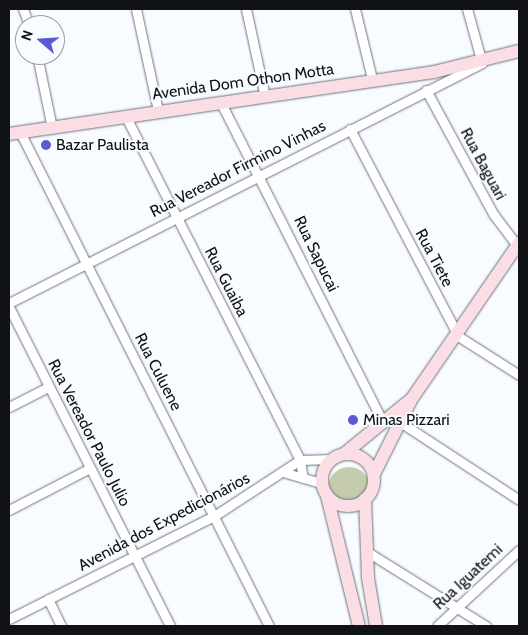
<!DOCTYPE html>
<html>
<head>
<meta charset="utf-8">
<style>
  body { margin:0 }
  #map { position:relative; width:528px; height:635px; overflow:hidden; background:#f8fbff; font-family:Cabin,sans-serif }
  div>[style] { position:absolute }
  .green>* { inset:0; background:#c4ccad }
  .round { border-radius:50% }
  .roads { filter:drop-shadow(0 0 1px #6e757d) drop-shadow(0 0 1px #6e757d) }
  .minor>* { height:9px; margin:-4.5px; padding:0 4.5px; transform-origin:4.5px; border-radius:4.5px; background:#fff }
  .secondary>* { height:12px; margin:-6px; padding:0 6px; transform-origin:6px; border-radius:6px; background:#fbdde5 }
  .secondary>.ring { margin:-6px; padding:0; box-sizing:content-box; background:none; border:12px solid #fbdde5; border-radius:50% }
  .dots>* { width:14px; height:14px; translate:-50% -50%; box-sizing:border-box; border:2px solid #f8fbff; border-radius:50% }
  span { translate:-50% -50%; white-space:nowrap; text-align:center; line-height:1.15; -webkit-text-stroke:4px #f8fbff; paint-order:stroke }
  .street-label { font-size:16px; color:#101215 }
  .poi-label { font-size:16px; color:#101215 }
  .left { translate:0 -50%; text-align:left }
  .frame { position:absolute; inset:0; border:10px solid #101215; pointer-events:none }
  .north { position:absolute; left:15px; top:15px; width:50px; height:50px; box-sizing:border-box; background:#f8fbff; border:1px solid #9b9ea1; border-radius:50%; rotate:289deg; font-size:14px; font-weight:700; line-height:20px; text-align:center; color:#101215 }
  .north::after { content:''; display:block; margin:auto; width:18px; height:22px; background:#585bd3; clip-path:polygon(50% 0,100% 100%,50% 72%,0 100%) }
</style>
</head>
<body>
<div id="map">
  <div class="green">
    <div class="round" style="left:328px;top:467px;width:42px;height:42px"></div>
  </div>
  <div class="roads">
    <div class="minor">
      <div style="left:23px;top:9px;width:17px;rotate:69deg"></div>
      <div style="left:136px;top:9px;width:104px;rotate:77.8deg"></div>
      <div style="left:246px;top:9px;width:90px;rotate:77.8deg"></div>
      <div style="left:355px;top:9px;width:72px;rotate:76.3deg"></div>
      <div style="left:37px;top:55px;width:75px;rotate:78.4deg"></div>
      <div style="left:426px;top:90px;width:142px;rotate:61.5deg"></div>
      <div style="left:494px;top:215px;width:41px;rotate:52.9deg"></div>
      <div style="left:221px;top:103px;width:356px;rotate:63.1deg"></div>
      <div style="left:126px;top:117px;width:385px;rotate:63.1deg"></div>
      <div style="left:300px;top:460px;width:18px;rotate:81deg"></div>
      <div style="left:350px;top:129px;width:233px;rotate:62.4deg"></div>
      <div style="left:458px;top:336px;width:72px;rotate:32.6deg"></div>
      <div style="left:20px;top:132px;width:553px;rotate:63.25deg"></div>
      <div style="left:9px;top:303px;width:530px;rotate:-26.9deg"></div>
      <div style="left:482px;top:63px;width:56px;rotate:-105.5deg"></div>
      <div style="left:9px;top:307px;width:357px;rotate:63.2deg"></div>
      <div style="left:9px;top:407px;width:44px;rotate:-27.1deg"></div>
      <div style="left:400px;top:422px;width:142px;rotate:33.2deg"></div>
      <div style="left:286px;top:473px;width:37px;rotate:16deg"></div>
      <div style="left:9px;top:510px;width:91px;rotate:-27.4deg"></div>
      <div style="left:366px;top:551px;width:142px;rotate:32deg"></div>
      <div style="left:48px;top:599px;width:30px;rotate:64deg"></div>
      <div style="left:9px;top:619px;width:229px;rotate:-26.7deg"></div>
      <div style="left:214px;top:516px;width:103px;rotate:-33.1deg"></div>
      <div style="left:300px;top:460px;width:32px;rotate:-2deg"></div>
      <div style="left:437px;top:626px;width:112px;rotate:-42.8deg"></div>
    </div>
    <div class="secondary">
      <div style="left:9px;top:134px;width:429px;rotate:-8.3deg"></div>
      <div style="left:434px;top:72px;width:88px;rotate:-13.9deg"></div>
      <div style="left:344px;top:454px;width:84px;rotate:-39.2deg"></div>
      <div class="ring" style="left:322px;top:454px;width:40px;height:40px"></div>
      <div style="left:374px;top:474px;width:83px;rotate:-63.4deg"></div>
      <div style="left:411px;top:400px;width:191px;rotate:-55.5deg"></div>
      <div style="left:327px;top:496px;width:134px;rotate:76.2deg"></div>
      <div style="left:365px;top:499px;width:79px;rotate:87.8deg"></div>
      <div style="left:368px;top:578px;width:49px;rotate:80.5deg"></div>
    </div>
  </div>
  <div class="dots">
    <div style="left:46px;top:145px;background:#585bd3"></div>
    <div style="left:353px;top:420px;background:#585bd3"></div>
  </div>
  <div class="street-label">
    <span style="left:243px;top:82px;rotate:-8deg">Avenida Dom Othon Motta</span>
    <span style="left:483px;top:164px;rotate:62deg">Rua Baguari</span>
    <span style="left:238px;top:169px;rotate:-27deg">Rua Vereador Firmino Vinhas</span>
    <span style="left:316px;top:254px;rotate:64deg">Rua Sapucai</span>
    <span style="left:434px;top:258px;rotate:62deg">Rua Tiete</span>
    <span style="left:226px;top:282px;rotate:63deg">Rua Guaiba</span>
    <span style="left:158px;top:372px;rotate:63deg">Rua Culuene</span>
    <span style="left:89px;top:433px;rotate:63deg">Rua Vereador Paulo Julio</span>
    <span style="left:164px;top:522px;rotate:-28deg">Avenida dos Expedicionários</span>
    <span style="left:468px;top:577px;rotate:-43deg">Rua Iguatemi</span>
  </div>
  <div class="poi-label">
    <span class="left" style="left:56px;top:145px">Bazar Paulista</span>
    <span class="left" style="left:363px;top:420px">Minas Pizzari</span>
  </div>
  <div class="frame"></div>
  <div class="north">N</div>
</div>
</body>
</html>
